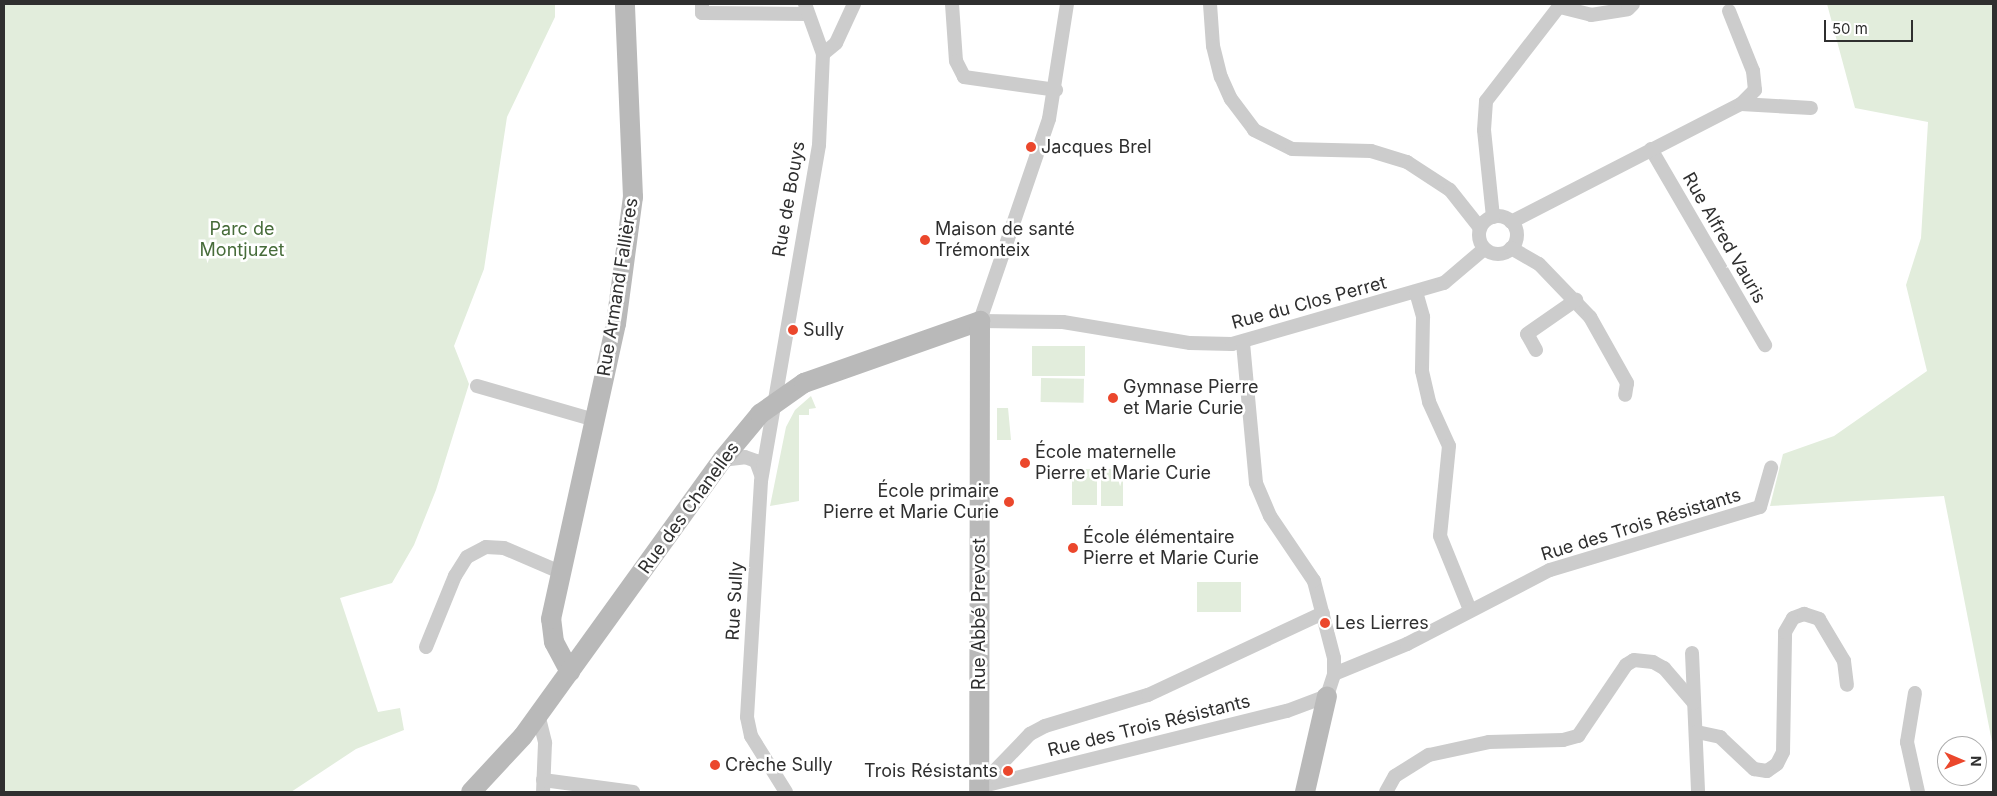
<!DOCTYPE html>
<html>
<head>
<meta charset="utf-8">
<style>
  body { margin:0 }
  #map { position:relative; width:1997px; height:796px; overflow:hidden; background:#fff; font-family:Inter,sans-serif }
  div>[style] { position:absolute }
  .green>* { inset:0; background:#e2eddc; transform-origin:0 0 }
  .street>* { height:14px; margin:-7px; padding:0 7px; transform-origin:7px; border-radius:7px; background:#ccc }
  .street>.ring { margin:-7px; padding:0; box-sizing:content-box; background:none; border:14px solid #ccc; border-radius:50% }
  .secondary>* { height:20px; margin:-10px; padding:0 10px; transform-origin:10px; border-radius:10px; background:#b9b9b9 }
  .dots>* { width:14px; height:14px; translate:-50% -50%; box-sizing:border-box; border:2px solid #fff; border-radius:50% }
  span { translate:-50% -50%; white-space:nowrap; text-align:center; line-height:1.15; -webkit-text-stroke:5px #fff; paint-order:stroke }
  .poi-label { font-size:18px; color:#2f2f2f }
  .left { translate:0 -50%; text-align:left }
  .right { translate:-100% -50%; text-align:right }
  .street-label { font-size:18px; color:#2f2f2f }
  .park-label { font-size:18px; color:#476c3a }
  .frame { position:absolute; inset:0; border:5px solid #2f2f2f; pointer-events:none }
  .north { position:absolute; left:1937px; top:736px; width:50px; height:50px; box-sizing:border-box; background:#fff; border:1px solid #acacac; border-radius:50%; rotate:91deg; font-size:14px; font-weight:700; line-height:20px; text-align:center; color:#2f2f2f }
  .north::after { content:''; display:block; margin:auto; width:18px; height:22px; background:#eb472c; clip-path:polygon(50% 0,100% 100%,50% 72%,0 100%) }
  .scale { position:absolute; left:1824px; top:20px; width:89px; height:22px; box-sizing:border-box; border:2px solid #2f2f2f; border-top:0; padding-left:6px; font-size:15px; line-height:18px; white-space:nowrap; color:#2f2f2f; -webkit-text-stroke:4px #fff; paint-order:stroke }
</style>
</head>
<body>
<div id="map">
  <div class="green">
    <div style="clip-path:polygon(4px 4px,555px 4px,555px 17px,507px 117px,484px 269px,454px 346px,469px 384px,436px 490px,414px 545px,392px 583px,340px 598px,378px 712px,400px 708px,404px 730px,356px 749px,291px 792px,4px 792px)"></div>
    <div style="clip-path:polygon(1827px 4px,1993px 4px,1993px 747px,1944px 496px,1770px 506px,1783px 454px,1834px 436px,1927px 371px,1906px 285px,1921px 238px,1928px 122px,1855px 108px)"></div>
    <div style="left:1032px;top:346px;width:53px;height:30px"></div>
    <div style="left:1041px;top:378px;width:43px;height:24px;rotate:1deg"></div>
    <div style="clip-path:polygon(811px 396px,816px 408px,809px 409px,809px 415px,799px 415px,799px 501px,770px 506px,786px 427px,795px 410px)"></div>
    <div style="clip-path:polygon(997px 408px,1008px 408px,1011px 440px,997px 440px)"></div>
    <div style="left:1072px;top:469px;width:25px;height:36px"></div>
    <div style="left:1101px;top:469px;width:22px;height:37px"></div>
    <div style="left:1197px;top:582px;width:44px;height:30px"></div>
  </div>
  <div class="street">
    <div style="left:702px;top:4px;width:9px;rotate:90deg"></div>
    <div style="left:702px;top:13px;width:106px;rotate:0.5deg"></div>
    <div style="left:952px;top:4px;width:57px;rotate:86deg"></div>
    <div style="left:956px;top:61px;width:18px;rotate:63deg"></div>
    <div style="left:964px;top:77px;width:93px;rotate:8deg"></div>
    <div style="left:1067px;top:4px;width:116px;rotate:98.9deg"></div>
    <div style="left:1049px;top:119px;width:213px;rotate:108.9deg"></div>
    <div style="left:980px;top:321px;width:83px;rotate:0.7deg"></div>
    <div style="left:1063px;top:322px;width:129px;rotate:9.4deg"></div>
    <div style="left:1190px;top:343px;width:42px;rotate:1.4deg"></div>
    <div style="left:1232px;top:344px;width:221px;rotate:-16.1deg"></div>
    <div style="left:1444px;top:283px;width:52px;rotate:-40.4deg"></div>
    <div style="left:1210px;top:4px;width:42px;rotate:85.9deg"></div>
    <div style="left:1213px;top:46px;width:32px;rotate:76deg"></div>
    <div style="left:1221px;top:77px;width:24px;rotate:66deg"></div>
    <div style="left:1231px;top:99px;width:39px;rotate:53deg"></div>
    <div style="left:1254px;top:130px;width:42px;rotate:26.6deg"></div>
    <div style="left:1292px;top:149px;width:79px;rotate:1.5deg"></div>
    <div style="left:1371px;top:151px;width:38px;rotate:17deg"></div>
    <div style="left:1407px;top:162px;width:51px;rotate:33.1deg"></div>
    <div style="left:1450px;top:190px;width:48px;rotate:51.7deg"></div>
    <div style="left:1560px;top:7px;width:32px;rotate:14deg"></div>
    <div style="left:1591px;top:15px;width:37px;rotate:-9deg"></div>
    <div style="left:1628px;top:9px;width:7px;rotate:-45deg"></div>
    <div style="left:1729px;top:11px;width:65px;rotate:68.2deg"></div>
    <div style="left:1753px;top:71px;width:19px;rotate:84deg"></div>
    <div style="left:1755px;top:90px;width:20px;rotate:135deg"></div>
    <div style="left:823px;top:54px;width:17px;rotate:-40deg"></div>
    <div style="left:836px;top:43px;width:43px;rotate:-65.2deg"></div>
    <div style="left:1651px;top:149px;width:227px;rotate:59.8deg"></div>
    <div class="ring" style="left:1479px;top:216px;width:24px;height:24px"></div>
    <div style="left:1493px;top:217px;width:87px;rotate:-95.9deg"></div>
    <div style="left:1484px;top:130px;width:29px;rotate:-86deg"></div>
    <div style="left:1486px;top:101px;width:123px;rotate:-52.3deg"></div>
    <div style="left:1511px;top:222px;width:259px;rotate:-27.2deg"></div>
    <div style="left:1741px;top:104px;width:70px;rotate:3.3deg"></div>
    <div style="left:1511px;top:248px;width:32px;rotate:30deg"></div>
    <div style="left:1539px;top:264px;width:74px;rotate:46.1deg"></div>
    <div style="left:1590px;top:317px;width:76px;rotate:60.7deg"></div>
    <div style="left:1627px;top:383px;width:12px;rotate:99deg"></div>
    <div style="left:1416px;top:292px;width:26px;rotate:74deg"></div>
    <div style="left:1423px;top:317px;width:54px;rotate:91.1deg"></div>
    <div style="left:1422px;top:371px;width:32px;rotate:77deg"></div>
    <div style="left:1429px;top:402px;width:48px;rotate:65.6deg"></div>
    <div style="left:1449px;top:446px;width:90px;rotate:95.7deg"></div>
    <div style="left:1440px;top:536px;width:80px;rotate:67.9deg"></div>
    <div style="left:1536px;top:350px;width:18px;rotate:-119deg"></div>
    <div style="left:1527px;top:334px;width:60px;rotate:-34.8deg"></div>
    <div style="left:477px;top:386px;width:123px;rotate:16.1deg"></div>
    <div style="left:722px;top:460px;width:23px;rotate:-7deg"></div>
    <div style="left:745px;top:457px;width:12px;rotate:20deg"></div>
    <div style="left:756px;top:461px;width:15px;rotate:70deg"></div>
    <div style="left:426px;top:647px;width:77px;rotate:-67.8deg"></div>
    <div style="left:455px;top:576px;width:22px;rotate:-58deg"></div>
    <div style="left:467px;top:557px;width:21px;rotate:-28deg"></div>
    <div style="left:486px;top:547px;width:18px;rotate:3deg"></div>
    <div style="left:504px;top:548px;width:61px;rotate:23.2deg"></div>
    <div style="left:1692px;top:653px;width:139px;rotate:87.5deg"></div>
    <div style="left:1334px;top:674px;width:79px;rotate:-22.3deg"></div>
    <div style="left:1407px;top:644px;width:161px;rotate:-27.4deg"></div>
    <div style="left:1550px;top:570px;width:219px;rotate:-16.7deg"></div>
    <div style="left:1760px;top:507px;width:41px;rotate:-74.2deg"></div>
    <div style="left:1915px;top:693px;width:50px;rotate:99.3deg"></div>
    <div style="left:1907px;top:742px;width:51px;rotate:77.6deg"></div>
    <div style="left:538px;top:714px;width:30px;rotate:76deg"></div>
    <div style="left:545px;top:743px;width:49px;rotate:92.3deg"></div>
    <div style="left:1697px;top:732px;width:24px;rotate:12deg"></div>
    <div style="left:1720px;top:737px;width:47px;rotate:43.3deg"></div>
    <div style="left:1754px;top:769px;width:13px;rotate:9deg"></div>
    <div style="left:1767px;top:771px;width:12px;rotate:-35deg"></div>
    <div style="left:1777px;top:764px;width:13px;rotate:-63deg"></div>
    <div style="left:1783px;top:752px;width:120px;rotate:-89deg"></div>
    <div style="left:1785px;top:632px;width:16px;rotate:-60deg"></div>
    <div style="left:1793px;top:618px;width:12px;rotate:-20deg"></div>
    <div style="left:1804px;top:614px;width:16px;rotate:18deg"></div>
    <div style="left:1819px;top:619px;width:49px;rotate:59.2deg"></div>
    <div style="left:1844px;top:661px;width:24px;rotate:83deg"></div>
    <div style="left:543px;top:780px;width:91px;rotate:7.6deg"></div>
    <div style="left:979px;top:787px;width:317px;rotate:-13.9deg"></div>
    <div style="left:1287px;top:711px;width:43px;rotate:-20.6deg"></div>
    <div style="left:1327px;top:696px;width:23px;rotate:-72deg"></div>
    <div style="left:1334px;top:674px;width:16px;rotate:-90deg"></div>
    <div style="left:1334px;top:658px;width:80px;rotate:-104.6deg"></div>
    <div style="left:1314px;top:581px;width:78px;rotate:-124.1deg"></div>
    <div style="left:1270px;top:516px;width:36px;rotate:-113deg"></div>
    <div style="left:1256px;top:483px;width:142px;rotate:-95.3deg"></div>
    <div style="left:979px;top:787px;width:74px;rotate:-46.1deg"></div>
    <div style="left:1030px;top:734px;width:17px;rotate:-28deg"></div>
    <div style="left:1045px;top:726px;width:108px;rotate:-16.8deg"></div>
    <div style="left:1148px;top:695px;width:193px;rotate:-25.1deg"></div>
    <div style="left:786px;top:792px;width:66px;rotate:-122deg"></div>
    <div style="left:751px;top:736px;width:19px;rotate:-102deg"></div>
    <div style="left:747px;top:717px;width:236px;rotate:-86.6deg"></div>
    <div style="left:761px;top:481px;width:341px;rotate:-80.2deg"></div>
    <div style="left:819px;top:145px;width:91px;rotate:-87.5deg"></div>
    <div style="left:823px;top:54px;width:53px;rotate:-109.8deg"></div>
    <div style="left:1386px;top:792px;width:18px;rotate:-61deg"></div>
    <div style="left:1395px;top:776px;width:40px;rotate:-32deg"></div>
    <div style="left:1429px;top:755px;width:61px;rotate:-12.2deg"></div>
    <div style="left:1489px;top:742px;width:74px;rotate:-1.5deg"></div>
    <div style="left:1563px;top:740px;width:16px;rotate:-15deg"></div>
    <div style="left:1578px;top:736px;width:86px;rotate:-55.9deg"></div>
    <div style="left:1626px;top:665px;width:9px;rotate:-32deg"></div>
    <div style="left:1634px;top:660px;width:19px;rotate:6deg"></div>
    <div style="left:1653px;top:662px;width:13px;rotate:29deg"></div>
    <div style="left:1664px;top:668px;width:46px;rotate:49.4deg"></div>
  </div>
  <div class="secondary">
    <div style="left:570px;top:672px;width:34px;rotate:-118deg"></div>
    <div style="left:554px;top:642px;width:23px;rotate:-97deg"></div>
    <div style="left:551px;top:619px;width:302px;rotate:-77.6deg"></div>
    <div style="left:616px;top:324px;width:128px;rotate:-82.4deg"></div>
    <div style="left:633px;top:197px;width:193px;rotate:-92.4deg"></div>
    <div style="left:471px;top:792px;width:76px;rotate:-47.1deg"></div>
    <div style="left:523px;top:736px;width:340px;rotate:-54.2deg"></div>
    <div style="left:722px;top:460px;width:60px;rotate:-50.4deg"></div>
    <div style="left:760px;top:414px;width:54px;rotate:-35.2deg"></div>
    <div style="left:804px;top:383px;width:187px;rotate:-19.4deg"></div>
    <div style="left:980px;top:321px;width:471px;rotate:90.1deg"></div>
    <div style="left:1305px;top:792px;width:98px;rotate:-77.1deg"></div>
  </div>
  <div class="dots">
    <div style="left:1031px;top:147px;background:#eb472c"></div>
    <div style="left:925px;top:240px;background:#eb472c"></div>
    <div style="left:793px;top:330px;background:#eb472c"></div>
    <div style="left:1113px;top:398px;background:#eb472c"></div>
    <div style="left:1025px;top:463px;background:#eb472c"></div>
    <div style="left:1009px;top:502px;background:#eb472c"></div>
    <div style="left:1073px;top:548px;background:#eb472c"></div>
    <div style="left:1325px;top:623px;background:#eb472c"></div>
    <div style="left:715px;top:765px;background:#eb472c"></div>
    <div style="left:1008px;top:771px;background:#eb472c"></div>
  </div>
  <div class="poi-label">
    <span class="left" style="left:1041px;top:147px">Jacques Brel</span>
    <span class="left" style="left:935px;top:240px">Maison de santé<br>Trémonteix</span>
    <span class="left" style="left:803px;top:330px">Sully</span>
    <span class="left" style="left:1123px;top:398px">Gymnase Pierre<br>et Marie Curie</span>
    <span class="left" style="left:1035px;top:463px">École maternelle<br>Pierre et Marie Curie</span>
    <span class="right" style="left:999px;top:502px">École primaire<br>Pierre et Marie Curie</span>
    <span class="left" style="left:1083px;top:548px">École élémentaire<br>Pierre et Marie Curie</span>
    <span class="left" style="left:1335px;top:623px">Les Lierres</span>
    <span class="left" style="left:725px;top:765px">Crèche Sully</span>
    <span class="right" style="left:998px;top:771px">Trois Résistants</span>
  </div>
  <div class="street-label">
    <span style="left:789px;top:199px;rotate:-80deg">Rue de Bouys</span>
    <span style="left:1724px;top:238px;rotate:60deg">Rue Alfred Vauris</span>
    <span style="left:618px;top:287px;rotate:-81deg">Rue Armand Fallières</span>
    <span style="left:1309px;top:303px;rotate:-15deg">Rue du Clos Perret</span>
    <span style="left:689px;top:508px;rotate:-54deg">Rue des Chanelles</span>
    <span style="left:1641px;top:525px;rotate:-17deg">Rue des Trois Résistants</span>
    <span style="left:735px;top:601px;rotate:-87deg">Rue Sully</span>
    <span style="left:979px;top:614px;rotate:-90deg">Rue Abbé Prevost</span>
    <span style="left:1149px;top:726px;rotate:-14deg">Rue des Trois Résistants</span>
  </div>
  <div class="park-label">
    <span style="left:242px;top:240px">Parc de<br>Montjuzet</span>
  </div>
  <div class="frame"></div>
  <div class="north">N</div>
  <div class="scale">50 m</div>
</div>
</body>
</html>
